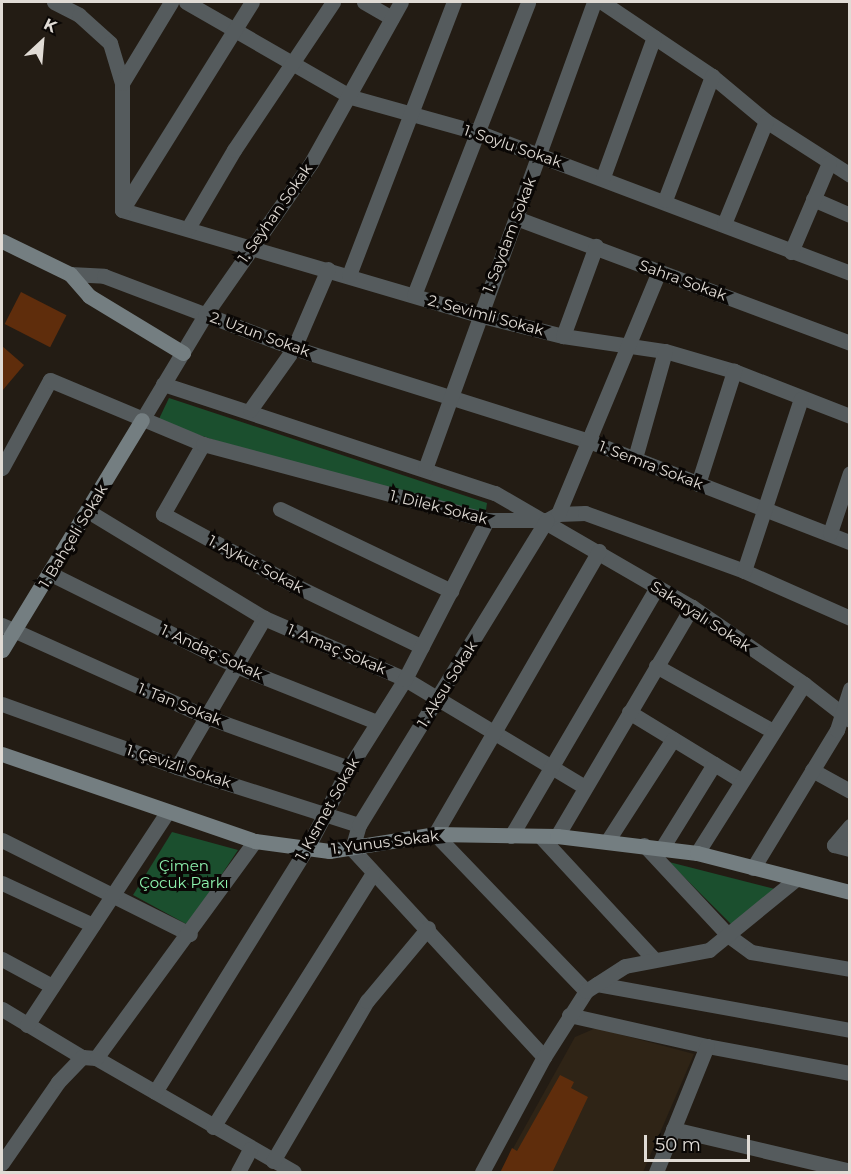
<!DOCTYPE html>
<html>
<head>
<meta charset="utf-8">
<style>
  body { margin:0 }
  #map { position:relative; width:851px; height:1174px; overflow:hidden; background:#231c14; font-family:Montserrat,sans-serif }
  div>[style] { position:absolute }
  .built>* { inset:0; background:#2f2416 }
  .green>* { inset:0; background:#1b4f2e }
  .building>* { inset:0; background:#5f2d0c; transform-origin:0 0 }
  .street>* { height:15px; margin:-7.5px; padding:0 7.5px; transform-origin:7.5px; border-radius:7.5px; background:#555b5d }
  .secondary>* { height:15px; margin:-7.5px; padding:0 7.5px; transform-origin:7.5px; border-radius:7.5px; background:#747e81 }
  span { translate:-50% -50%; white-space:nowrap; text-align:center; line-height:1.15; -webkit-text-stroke:6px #0a0705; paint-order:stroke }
  .street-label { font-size:15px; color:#e0dbd5 }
  .park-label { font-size:15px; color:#8ef3ae }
  .frame { position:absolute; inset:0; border:3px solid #e0dbd5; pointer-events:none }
  .north { position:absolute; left:12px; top:12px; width:60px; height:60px; -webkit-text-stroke:4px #0a0705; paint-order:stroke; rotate:26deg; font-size:16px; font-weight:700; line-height:24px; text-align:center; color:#e0dbd5 }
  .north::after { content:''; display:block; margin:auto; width:21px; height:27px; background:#e0dbd5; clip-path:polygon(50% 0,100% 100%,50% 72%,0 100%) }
  .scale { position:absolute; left:644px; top:1135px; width:106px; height:27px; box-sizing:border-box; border:3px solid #e0dbd5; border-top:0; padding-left:8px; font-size:18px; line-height:21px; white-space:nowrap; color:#e0dbd5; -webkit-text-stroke:4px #0a0705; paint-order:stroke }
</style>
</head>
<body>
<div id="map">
  <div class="built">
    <div style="clip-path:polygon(596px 1028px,694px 1054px,643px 1172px,500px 1172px,575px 1037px)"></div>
  </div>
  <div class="green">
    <div style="clip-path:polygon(169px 398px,487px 503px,486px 510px,476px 511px,255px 454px,158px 421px)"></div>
    <div style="clip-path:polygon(172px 832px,238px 850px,188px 925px,133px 895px)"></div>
    <div style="clip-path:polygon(669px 862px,775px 889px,732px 925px)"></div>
  </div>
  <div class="building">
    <div style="left:21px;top:292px;width:51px;height:36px;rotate:27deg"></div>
    <div style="clip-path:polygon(2px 346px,24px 365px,2px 391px)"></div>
    <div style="clip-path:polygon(560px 1075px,574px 1082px,571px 1088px,588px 1097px,552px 1173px,500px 1173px,512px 1148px,517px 1151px)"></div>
  </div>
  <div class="street">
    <div style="left:54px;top:2px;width:28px;rotate:27deg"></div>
    <div style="left:79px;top:15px;width:42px;rotate:42.1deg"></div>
    <div style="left:110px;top:43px;width:42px;rotate:73.3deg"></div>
    <div style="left:186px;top:2px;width:190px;rotate:29.9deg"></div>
    <div style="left:351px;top:97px;width:134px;rotate:15.6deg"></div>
    <div style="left:480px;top:133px;width:396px;rotate:20.7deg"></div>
    <div style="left:364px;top:2px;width:32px;rotate:30deg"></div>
    <div style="left:602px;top:2px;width:133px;rotate:33.9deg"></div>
    <div style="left:712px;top:76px;width:70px;rotate:39.8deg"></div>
    <div style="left:766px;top:121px;width:100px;rotate:32.7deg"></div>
    <div style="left:603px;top:177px;width:149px;rotate:-70deg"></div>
    <div style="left:813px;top:199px;width:40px;rotate:23.4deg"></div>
    <div style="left:665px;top:200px;width:133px;rotate:-69.2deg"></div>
    <div style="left:122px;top:210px;width:371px;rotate:16.4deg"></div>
    <div style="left:478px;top:315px;width:88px;rotate:13.9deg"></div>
    <div style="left:563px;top:336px;width:103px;rotate:8.4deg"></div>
    <div style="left:665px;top:351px;width:72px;rotate:16.2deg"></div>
    <div style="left:734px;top:371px;width:124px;rotate:21.2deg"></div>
    <div style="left:122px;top:210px;width:245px;rotate:-58deg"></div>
    <div style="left:122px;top:210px;width:127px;rotate:-90deg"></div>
    <div style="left:122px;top:83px;width:95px;rotate:-58.8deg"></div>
    <div style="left:516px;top:218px;width:357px;rotate:20.5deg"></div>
    <div style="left:724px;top:224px;width:111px;rotate:-67.8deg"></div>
    <div style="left:188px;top:228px;width:91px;rotate:-59.5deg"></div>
    <div style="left:234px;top:150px;width:178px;rotate:-56.2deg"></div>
    <div style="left:791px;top:252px;width:97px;rotate:-66.9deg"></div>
    <div style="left:70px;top:274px;width:34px;rotate:3deg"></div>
    <div style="left:104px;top:276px;width:203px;rotate:20.8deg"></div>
    <div style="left:294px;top:348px;width:309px;rotate:17.5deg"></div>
    <div style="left:589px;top:441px;width:280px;rotate:21.2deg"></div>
    <div style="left:349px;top:275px;width:292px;rotate:-69deg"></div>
    <div style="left:414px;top:295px;width:314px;rotate:-68.7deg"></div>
    <div style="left:563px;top:336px;width:96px;rotate:-69.9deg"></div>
    <div style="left:163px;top:384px;width:349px;rotate:18.2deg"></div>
    <div style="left:495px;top:493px;width:228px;rotate:30.1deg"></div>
    <div style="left:692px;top:607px;width:136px;rotate:34.5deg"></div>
    <div style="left:804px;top:684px;width:58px;rotate:38deg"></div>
    <div style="left:250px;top:410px;width:76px;rotate:-54.6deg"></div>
    <div style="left:294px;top:348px;width:86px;rotate:-66.7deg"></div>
    <div style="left:142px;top:420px;width:122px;rotate:-59deg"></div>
    <div style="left:205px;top:315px;width:185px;rotate:-55.1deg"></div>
    <div style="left:311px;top:163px;width:184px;rotate:-60.8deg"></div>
    <div style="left:203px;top:444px;width:81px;rotate:119.7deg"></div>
    <div style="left:163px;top:514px;width:149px;rotate:28.5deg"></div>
    <div style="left:294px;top:585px;width:142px;rotate:25.8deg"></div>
    <div style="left:635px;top:458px;width:111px;rotate:-74.3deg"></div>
    <div style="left:2px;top:468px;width:100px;rotate:-61.4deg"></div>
    <div style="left:50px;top:380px;width:166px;rotate:22.7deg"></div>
    <div style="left:203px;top:444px;width:294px;rotate:15deg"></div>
    <div style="left:487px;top:520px;width:60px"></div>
    <div style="left:547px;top:520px;width:13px;rotate:-29deg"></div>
    <div style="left:558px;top:514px;width:27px;rotate:-2deg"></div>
    <div style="left:585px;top:513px;width:169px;rotate:20deg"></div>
    <div style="left:744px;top:571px;width:116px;rotate:23.9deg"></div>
    <div style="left:425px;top:469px;width:497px;rotate:-70.1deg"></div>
    <div style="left:698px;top:484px;width:119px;rotate:-72.3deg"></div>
    <div style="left:280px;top:509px;width:190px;rotate:25.6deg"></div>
    <div style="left:88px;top:511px;width:206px;rotate:31.3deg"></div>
    <div style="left:264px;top:618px;width:154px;rotate:23.4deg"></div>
    <div style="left:405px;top:679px;width:210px;rotate:31deg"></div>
    <div style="left:558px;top:514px;width:263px;rotate:-67.4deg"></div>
    <div style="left:830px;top:533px;width:63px;rotate:-71.6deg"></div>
    <div style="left:744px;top:571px;width:181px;rotate:-71.7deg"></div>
    <div style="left:51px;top:574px;width:207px;rotate:26.4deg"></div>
    <div style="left:236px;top:666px;width:152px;rotate:21.7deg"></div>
    <div style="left:2px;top:625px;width:225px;rotate:24.2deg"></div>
    <div style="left:207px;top:717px;width:151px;rotate:19.8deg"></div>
    <div style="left:656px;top:666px;width:134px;rotate:29.1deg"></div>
    <div style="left:2px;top:704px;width:186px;rotate:19.8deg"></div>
    <div style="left:177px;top:767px;width:191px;rotate:17.7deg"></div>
    <div style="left:629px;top:712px;width:132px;rotate:31.4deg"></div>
    <div style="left:177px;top:767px;width:173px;rotate:-59.7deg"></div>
    <div style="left:812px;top:770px;width:43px;rotate:28.9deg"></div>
    <div style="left:850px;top:826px;width:25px;rotate:130deg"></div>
    <div style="left:834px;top:845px;width:16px;rotate:14deg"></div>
    <div style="left:511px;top:836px;width:289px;rotate:-59.6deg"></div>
    <div style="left:540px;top:836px;width:166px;rotate:47.2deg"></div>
    <div style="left:557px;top:836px;width:266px;rotate:-59.5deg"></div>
    <div style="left:2px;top:840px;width:210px;rotate:26.6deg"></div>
    <div style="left:608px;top:840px;width:120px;rotate:-57.2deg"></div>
    <div style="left:644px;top:845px;width:125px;rotate:47deg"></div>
    <div style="left:729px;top:936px;width:27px;rotate:36deg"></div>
    <div style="left:751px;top:952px;width:100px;rotate:9.7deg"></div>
    <div style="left:662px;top:848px;width:99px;rotate:-58.2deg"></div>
    <div style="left:697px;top:853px;width:200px;rotate:-57.7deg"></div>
    <div style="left:753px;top:868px;width:162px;rotate:-58.7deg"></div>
    <div style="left:837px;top:730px;width:43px;rotate:-72.4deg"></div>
    <div style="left:2px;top:883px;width:100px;rotate:24.8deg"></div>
    <div style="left:2px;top:959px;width:57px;rotate:28.4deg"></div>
    <div style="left:597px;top:984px;width:257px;rotate:10.3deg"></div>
    <div style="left:586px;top:991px;width:218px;rotate:-133.9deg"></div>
    <div style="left:435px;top:834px;width:327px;rotate:-59.9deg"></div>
    <div style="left:2px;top:1009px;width:93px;rotate:31deg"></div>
    <div style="left:82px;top:1057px;width:14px;rotate:4deg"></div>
    <div style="left:96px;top:1058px;width:228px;rotate:29.9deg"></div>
    <div style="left:569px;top:1015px;width:141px;rotate:12.7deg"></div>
    <div style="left:707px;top:1046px;width:146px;rotate:10.7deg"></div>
    <div style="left:27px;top:1025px;width:254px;rotate:-56.6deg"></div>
    <div style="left:544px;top:1057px;width:283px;rotate:-132.7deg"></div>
    <div style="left:352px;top:849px;width:25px;rotate:-74deg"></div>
    <div style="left:359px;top:825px;width:358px;rotate:-58.4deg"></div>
    <div style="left:96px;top:1058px;width:269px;rotate:-53.8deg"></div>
    <div style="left:155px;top:1092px;width:287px;rotate:-58.1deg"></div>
    <div style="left:307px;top:848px;width:90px;rotate:-62.3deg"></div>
    <div style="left:349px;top:768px;width:105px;rotate:-57.8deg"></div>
    <div style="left:405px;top:679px;width:179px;rotate:-62.7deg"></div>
    <div style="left:213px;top:1127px;width:300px;rotate:-57.8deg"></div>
    <div style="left:673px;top:1129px;width:182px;rotate:13.3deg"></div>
    <div style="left:273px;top:1161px;width:186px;rotate:-59.6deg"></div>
    <div style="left:367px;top:1001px;width:95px;rotate:-50.1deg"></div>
    <div style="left:2px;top:1163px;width:98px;rotate:-55.3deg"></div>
    <div style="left:58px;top:1082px;width:35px;rotate:-46deg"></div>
    <div style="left:238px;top:1172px;width:26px;rotate:-62deg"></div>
    <div style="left:482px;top:1172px;width:131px;rotate:-61.7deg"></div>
    <div style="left:544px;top:1057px;width:78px;rotate:-57.5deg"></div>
    <div style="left:586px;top:991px;width:46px;rotate:-32.7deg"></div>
    <div style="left:625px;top:966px;width:86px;rotate:-10.8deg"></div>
    <div style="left:709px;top:950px;width:112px;rotate:-39.2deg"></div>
    <div style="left:656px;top:1172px;width:136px;rotate:-68deg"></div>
  </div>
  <div class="secondary">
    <div style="left:2px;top:241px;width:76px;rotate:25.9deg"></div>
    <div style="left:70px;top:274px;width:29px;rotate:49deg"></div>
    <div style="left:89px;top:296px;width:110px;rotate:31.2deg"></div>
    <div style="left:2px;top:650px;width:269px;rotate:-58.7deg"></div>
    <div style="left:2px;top:754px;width:268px;rotate:19deg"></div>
    <div style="left:255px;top:841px;width:75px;rotate:7.7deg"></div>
    <div style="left:329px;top:851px;width:107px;rotate:-9.1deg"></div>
    <div style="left:435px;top:834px;width:122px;rotate:0.9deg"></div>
    <div style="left:557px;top:836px;width:141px;rotate:6.9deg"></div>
    <div style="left:697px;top:853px;width:158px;rotate:14.3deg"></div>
  </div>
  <div class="street-label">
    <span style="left:513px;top:146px;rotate:19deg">1. Soylu Sokak</span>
    <span style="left:275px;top:213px;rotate:-55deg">1. Seyhan Sokak</span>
    <span style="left:509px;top:235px;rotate:-69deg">1. Saydam Sokak</span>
    <span style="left:683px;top:280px;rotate:20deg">Sahra Sokak</span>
    <span style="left:486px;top:315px;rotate:15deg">2. Sevimli Sokak</span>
    <span style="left:260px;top:334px;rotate:20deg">2. Uzun Sokak</span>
    <span style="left:651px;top:465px;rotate:21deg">1. Semra Sokak</span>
    <span style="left:439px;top:507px;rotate:14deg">1. Dilek Sokak</span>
    <span style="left:73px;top:536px;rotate:-59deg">1. Bahçeli Sokak</span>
    <span style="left:256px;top:564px;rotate:28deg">1. Aykut Sokak</span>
    <span style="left:701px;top:616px;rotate:33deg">Sakaryalı Sokak</span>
    <span style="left:337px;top:649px;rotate:23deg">1. Amaç Sokak</span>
    <span style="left:212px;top:652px;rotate:25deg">1. Andaç Sokak</span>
    <span style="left:447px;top:684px;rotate:-58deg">1. Aksu Sokak</span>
    <span style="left:180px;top:704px;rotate:22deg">1. Tan Sokak</span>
    <span style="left:179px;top:766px;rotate:18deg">1. Çevizli Sokak</span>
    <span style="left:327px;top:809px;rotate:-61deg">1. Kısmet Sokak</span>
    <span style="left:385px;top:842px;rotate:-7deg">1. Yunus Sokak</span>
  </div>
  <div class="park-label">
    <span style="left:184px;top:874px">Çimen<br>Çocuk Parkı</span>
  </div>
  <div class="frame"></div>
  <div class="north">K</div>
  <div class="scale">50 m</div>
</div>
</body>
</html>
